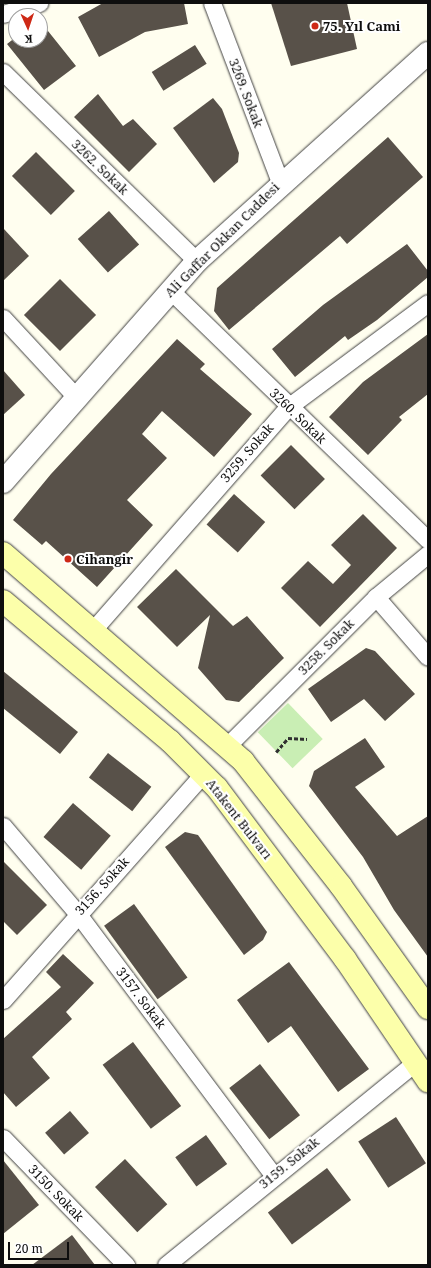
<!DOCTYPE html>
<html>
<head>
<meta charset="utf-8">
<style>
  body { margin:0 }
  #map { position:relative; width:431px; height:1268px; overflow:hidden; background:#fffeef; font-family:"Noto Serif",serif }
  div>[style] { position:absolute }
  .green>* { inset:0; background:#c9eeb4; transform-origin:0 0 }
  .building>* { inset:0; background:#585149; transform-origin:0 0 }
  .path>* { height:2.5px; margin-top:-1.25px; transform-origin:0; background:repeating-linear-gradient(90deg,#303030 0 4px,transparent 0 6px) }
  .roads { filter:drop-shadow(0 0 1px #414141) drop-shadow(0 0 1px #414141) }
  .minor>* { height:17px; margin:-8.5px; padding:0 8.5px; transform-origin:8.5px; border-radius:8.5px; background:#fff }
  .tertiary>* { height:22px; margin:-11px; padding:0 11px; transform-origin:11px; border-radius:11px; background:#fff }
  .secondary>* { height:22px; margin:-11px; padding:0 11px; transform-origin:11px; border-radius:11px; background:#fcffaa }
  .dots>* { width:11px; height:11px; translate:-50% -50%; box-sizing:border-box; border:2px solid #fff; border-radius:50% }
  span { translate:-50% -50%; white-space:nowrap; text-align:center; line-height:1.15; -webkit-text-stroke:4px #fff; paint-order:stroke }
  .poi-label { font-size:13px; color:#0e0e0e; font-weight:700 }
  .left { translate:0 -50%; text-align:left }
  .street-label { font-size:13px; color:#0e0e0e }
  .frame { position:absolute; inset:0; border:4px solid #0e0e0e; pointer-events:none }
  .north { position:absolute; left:8px; top:8px; width:40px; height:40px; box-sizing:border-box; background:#fff; border:1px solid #9f9f9f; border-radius:50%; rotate:177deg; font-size:11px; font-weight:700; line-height:16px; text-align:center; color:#0e0e0e }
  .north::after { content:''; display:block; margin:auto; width:14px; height:18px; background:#ce2916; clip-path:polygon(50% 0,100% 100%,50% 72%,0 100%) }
  .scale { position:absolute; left:8px; top:1242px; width:61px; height:18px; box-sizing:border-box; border:2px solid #0e0e0e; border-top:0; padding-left:5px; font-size:12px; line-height:14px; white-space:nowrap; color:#0e0e0e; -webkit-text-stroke:3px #fff; paint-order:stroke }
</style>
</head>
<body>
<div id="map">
  <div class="green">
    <div style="left:288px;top:703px;width:50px;height:42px;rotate:46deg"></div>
  </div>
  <div class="building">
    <div style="clip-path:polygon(103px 3px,184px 3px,188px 24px,145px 32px,99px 57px,78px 17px)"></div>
    <div style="clip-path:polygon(271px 3px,347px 3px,357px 49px,291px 66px)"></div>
    <div style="clip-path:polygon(40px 21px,76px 66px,44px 90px,7px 44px,16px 37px,40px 40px)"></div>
    <div style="left:195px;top:45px;width:22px;height:51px;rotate:58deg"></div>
    <div style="clip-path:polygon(98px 94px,123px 126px,133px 119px,157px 144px,129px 172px,74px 117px)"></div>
    <div style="clip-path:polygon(213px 98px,222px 109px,239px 153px,238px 162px,214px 183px,173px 128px)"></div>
    <div style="clip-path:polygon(388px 137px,423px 177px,347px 244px,340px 236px,229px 330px,214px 311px,217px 288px)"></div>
    <div style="left:36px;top:152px;width:55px;height:34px;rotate:45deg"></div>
    <div style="left:109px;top:211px;width:45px;height:42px;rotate:48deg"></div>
    <div style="clip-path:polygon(3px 228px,29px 256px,3px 281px)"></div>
    <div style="clip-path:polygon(407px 244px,428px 271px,428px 277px,377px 320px,348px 340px,345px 336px,295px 377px,272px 349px,323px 305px)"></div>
    <div style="left:60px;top:279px;width:51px;height:51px;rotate:45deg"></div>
    <div style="clip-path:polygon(428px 334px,428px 394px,399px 417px,402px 420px,368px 455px,329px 417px,363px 382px)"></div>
    <div style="clip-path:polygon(177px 339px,205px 364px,200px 369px,252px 414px,214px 457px,162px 411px,142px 434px,167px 458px,127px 500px,153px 525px,97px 587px,46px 541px,42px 545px,13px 520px,51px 474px)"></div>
    <div style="clip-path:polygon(3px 370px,25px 395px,3px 415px)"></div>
    <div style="left:291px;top:445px;width:48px;height:43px;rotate:45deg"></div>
    <div style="left:234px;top:494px;width:42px;height:41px;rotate:42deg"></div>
    <div style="clip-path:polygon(363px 514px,397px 548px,320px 627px,281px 588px,308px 561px,333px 584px,351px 565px,331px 545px)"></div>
    <div style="clip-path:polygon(176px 569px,233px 626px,247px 616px,284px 658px,239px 702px,226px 700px,198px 668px,210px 615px,177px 647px,137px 607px)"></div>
    <div style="clip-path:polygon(366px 648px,375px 651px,415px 694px,385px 721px,364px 699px,331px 722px,308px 689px)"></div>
    <div style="clip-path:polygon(3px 671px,78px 732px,60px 754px,3px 708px)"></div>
    <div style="clip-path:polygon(365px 738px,385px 767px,355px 787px,397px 836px,428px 816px,428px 957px,394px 910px,363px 857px,309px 786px,314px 771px)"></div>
    <div style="left:108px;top:753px;width:55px;height:31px;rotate:38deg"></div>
    <div style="left:73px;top:803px;width:50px;height:45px;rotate:41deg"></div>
    <div style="clip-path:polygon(185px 832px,198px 835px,267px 932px,263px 940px,244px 955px,165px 847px)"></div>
    <div style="clip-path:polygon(3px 861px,47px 905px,17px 935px,3px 921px)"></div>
    <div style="left:134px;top:904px;width:91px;height:37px;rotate:54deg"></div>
    <div style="clip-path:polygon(63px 954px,94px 983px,66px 1012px,72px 1019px,32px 1057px,50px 1078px,16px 1107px,3px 1092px,3px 1039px,61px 987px,46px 972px)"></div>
    <div style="clip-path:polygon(289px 962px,369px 1069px,338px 1092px,291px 1026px,268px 1043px,237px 1000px)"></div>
    <div style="left:133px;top:1042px;width:80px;height:38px;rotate:53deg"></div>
    <div style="left:260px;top:1064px;width:65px;height:39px;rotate:52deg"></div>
    <div style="left:70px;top:1111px;width:29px;height:33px;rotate:49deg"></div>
    <div style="left:396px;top:1117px;width:55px;height:45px;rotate:57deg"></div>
    <div style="left:206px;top:1135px;width:36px;height:38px;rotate:54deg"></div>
    <div style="left:125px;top:1159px;width:62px;height:41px;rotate:47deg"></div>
    <div style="clip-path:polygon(3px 1160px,39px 1205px,3px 1234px)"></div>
    <div style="left:327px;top:1168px;width:40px;height:74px;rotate:53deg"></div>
    <div style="clip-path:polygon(72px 1235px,95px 1265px,32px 1265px)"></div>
  </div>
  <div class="path">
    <div style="left:276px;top:752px;width:18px;rotate:-49deg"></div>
    <div style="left:288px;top:738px;width:19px;rotate:3deg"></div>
  </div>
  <div class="roads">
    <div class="minor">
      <div style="left:212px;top:3px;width:191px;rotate:69.2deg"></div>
      <div style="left:3px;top:14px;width:38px;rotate:-17deg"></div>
      <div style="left:3px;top:72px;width:271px;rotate:44.3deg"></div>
      <div style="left:170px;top:290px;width:359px;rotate:44.1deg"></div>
      <div style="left:3px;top:318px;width:110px;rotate:47.2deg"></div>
      <div style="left:376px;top:597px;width:79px;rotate:49.1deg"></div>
      <div style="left:92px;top:631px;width:298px;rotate:-48.8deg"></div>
      <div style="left:288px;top:407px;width:174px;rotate:-36.6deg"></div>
      <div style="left:228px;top:745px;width:209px;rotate:-45deg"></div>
      <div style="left:376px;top:597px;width:67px;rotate:-39.6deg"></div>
      <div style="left:3px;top:826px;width:116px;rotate:49.6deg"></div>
      <div style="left:78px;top:914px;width:326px;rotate:53.2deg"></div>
      <div style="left:3px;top:1000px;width:302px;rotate:-48.5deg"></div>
      <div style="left:3px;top:1138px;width:177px;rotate:45.9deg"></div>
      <div style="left:166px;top:1265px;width:321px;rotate:-39.1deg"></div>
    </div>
    <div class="tertiary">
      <div style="left:3px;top:482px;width:294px;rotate:-48.7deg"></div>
      <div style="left:197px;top:261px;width:311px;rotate:-42deg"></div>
    </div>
    <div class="secondary">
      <div style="left:3px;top:553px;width:318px;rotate:40.9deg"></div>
      <div style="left:243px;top:761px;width:159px;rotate:51.9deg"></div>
      <div style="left:341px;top:886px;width:150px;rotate:54.5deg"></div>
      <div style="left:3px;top:601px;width:218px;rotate:40deg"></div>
      <div style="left:170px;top:741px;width:66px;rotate:45deg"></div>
      <div style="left:217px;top:788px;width:214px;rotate:53.2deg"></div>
      <div style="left:345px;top:959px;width:148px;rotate:55.8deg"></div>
    </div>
  </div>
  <div class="dots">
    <div style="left:315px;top:26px;background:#ce2916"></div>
    <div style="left:68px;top:559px;background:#ce2916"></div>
  </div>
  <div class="poi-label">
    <span class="left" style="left:323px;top:26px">75. Yıl Cami</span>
    <span class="left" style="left:76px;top:559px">Cihangir</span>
  </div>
  <div class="street-label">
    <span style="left:246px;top:93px;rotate:69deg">3269. Sokak</span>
    <span style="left:100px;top:167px;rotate:44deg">3262. Sokak</span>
    <span style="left:222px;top:240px;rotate:-45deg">Ali Gaffar Okkan Caddesi</span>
    <span style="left:298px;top:416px;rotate:44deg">3260. Sokak</span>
    <span style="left:247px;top:453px;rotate:-49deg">3259. Sokak</span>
    <span style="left:326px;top:647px;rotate:-45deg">3258. Sokak</span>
    <span style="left:239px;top:819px;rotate:52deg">Atakent Bulvarı</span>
    <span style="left:102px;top:886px;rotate:-48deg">3156. Sokak</span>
    <span style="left:141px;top:998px;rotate:53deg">3157. Sokak</span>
    <span style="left:289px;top:1163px;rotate:-39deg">3159. Sokak</span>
    <span style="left:56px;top:1193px;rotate:46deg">3150. Sokak</span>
  </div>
  <div class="frame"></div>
  <div class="north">K</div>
  <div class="scale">20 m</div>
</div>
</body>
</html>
